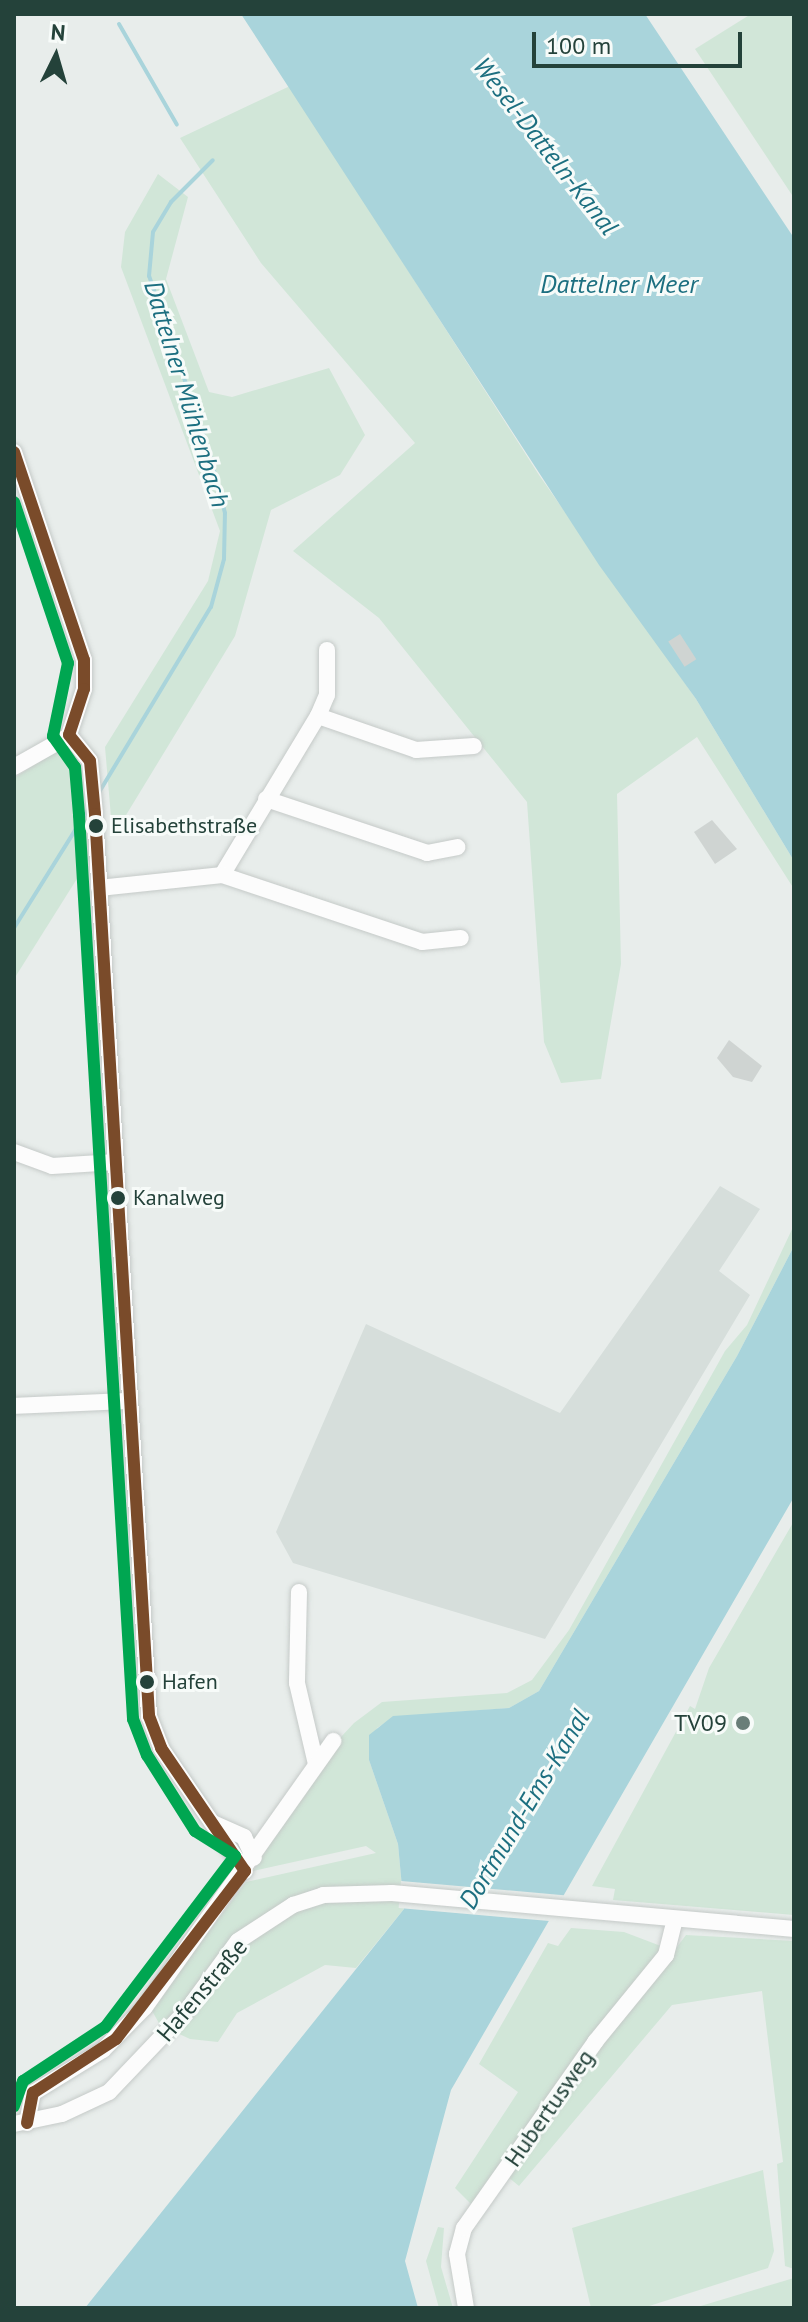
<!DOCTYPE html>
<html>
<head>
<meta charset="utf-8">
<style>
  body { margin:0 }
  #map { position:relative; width:808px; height:2322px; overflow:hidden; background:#e8edeb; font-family:"PT Sans",sans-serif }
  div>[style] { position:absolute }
  .built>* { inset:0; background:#d6dedb }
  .green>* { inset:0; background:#d1e6d8 }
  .water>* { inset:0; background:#a9d4db }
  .pier>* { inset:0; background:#e8edeb; transform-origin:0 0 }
  .stream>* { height:4px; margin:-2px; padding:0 2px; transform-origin:2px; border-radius:2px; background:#a9d4db }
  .building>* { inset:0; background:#cfd4d2; transform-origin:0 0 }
  .roads { filter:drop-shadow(0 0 2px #c5cac8) drop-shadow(0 0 2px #c5cac8) }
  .minor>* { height:16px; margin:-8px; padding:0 8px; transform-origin:8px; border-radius:8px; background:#fcfcfc }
  .bus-1>* { height:12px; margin:-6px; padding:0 6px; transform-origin:6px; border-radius:6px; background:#7a4b2a }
  .bus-2>* { height:12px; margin:-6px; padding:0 6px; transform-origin:6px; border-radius:6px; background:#00a651 }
  .dots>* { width:22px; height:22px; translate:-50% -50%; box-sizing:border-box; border:4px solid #f7fbf9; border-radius:50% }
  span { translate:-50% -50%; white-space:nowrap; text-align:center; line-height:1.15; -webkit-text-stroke:6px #f7fbf9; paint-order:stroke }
  .bus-label { font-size:22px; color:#24423a }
  .left { translate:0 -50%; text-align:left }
  .poi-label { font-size:24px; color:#24423a }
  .right { translate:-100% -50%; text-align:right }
  .street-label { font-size:24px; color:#24423a }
  .water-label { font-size:26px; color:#1c6f80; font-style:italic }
  .frame { position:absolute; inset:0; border:16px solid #24423a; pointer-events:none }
  .north { position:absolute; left:16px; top:16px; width:80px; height:80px; -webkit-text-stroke:6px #f7fbf9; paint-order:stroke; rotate:5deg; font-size:22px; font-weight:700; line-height:32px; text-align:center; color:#24423a }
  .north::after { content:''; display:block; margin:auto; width:28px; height:36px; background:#24423a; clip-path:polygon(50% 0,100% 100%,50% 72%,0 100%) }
  .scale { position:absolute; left:532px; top:32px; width:210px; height:36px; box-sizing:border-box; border:4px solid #24423a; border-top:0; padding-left:10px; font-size:24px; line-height:28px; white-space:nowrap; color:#24423a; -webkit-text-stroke:6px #f7fbf9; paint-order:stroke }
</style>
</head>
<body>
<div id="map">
  <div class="built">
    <div style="clip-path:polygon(720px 1186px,760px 1209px,719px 1271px,750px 1295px,545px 1639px,293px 1563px,276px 1532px,366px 1324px,560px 1413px)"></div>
  </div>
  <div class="green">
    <div style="clip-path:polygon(751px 14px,794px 14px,794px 198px,695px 49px)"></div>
    <div style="clip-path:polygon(290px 86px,539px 475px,696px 699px,794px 861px,794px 889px,697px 737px,617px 794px,621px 964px,601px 1079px,561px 1083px,544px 1042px,527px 802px,379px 618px,293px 551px,415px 443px,261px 263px,180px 138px)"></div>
    <div style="clip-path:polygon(158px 174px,188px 197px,166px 279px,209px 392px,232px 397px,329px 368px,365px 435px,340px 475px,271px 510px,235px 636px,120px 825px,111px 817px,105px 747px,208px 581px,220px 531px,121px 267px,125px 232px)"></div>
    <div style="clip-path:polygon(66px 745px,81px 768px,90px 858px,14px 979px,14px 778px)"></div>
    <div style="clip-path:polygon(794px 1225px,794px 1246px,737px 1356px,539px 1691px,509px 1708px,394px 1717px,377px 1728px,369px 1760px,398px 1844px,404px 1909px,356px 1968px,325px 1965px,237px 2013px,218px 2042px,190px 2039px,160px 2025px,151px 2009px,246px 1882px,376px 1853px,366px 1846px,253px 1871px,328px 1751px,354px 1723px,382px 1702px,507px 1693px,532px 1680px,569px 1630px,725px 1351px,747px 1325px)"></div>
    <div style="clip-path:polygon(794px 1521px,794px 1915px,613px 1900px,615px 1889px,592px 1886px,690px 1706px,695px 1709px,709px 1668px)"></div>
    <div style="clip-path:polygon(571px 1928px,624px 1932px,674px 1951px,686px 1935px,794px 1941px,794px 2269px,785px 2266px,777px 2164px,783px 2162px,762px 1991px,672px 2005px,519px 2186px,498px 2169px,471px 2204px,455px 2188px,518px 2092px,479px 2064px,548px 1943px,558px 1946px)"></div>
    <div style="clip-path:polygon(763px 2170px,774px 2251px,768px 2268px,643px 2308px,591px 2308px,572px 2228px)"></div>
    <div style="clip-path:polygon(438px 2227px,444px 2228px,441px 2267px,453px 2308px,439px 2308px,426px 2261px)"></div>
    <div style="clip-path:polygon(794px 2278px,794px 2308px,694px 2308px)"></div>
  </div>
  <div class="water">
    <div style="clip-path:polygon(241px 14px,645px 14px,794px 238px,794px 861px,696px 699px,599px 565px)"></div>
    <div style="clip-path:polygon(794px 1246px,794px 1497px,451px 2090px,405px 2261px,418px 2308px,85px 2308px,404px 1909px,398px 1844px,369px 1760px,369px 1735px,393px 1716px,509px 1708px,539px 1691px,737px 1356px)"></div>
  </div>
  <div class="pier">
    <div style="left:401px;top:1881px;width:166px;height:27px;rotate:5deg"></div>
  </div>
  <div class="stream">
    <div style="left:119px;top:24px;width:116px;rotate:60.1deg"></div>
    <div style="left:98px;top:794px;width:218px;rotate:-58.9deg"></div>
    <div style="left:211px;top:607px;width:50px;rotate:-74.8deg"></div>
    <div style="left:224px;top:559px;width:46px;rotate:-88.8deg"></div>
    <div style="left:225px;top:513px;width:64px;rotate:-104.5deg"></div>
    <div style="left:209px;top:451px;width:185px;rotate:-108.9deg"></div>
    <div style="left:149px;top:276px;width:44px;rotate:-84.8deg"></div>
    <div style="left:153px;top:232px;width:35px;rotate:-59deg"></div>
    <div style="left:171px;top:202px;width:59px;rotate:-45deg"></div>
    <div style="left:14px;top:928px;width:142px;rotate:-58deg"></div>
  </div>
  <div class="building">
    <div style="left:680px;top:634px;width:30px;height:14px;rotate:57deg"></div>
    <div style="clip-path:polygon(712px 820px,737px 849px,715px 864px,694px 832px)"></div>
    <div style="clip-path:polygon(729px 1040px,762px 1066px,752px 1082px,733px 1077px,717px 1058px)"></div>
  </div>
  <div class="roads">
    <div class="minor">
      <div style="left:14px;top:452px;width:219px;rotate:71.4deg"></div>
      <div style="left:84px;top:660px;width:29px;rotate:90deg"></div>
      <div style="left:84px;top:689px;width:48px;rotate:108.1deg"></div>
      <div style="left:69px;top:735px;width:33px;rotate:51deg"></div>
      <div style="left:90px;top:761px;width:53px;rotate:84.6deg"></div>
      <div style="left:95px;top:814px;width:904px;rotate:86.57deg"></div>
      <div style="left:149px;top:1716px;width:34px;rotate:69deg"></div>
      <div style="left:161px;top:1748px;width:149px;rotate:55.7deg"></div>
      <div style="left:318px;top:716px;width:104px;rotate:19.1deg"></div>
      <div style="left:416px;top:750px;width:58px;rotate:-3.9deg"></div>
      <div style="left:14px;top:767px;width:63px;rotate:-29.4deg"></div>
      <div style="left:266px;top:799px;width:170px;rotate:18.5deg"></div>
      <div style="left:427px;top:853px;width:31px;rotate:-11deg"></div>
      <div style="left:222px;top:875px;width:186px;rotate:-58.9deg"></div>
      <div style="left:318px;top:716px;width:23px;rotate:-67deg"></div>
      <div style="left:327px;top:695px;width:45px;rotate:-90deg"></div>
      <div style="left:99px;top:888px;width:124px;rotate:-6deg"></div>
      <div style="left:222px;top:875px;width:211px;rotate:18.5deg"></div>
      <div style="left:422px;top:942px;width:39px;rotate:-6deg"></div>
      <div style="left:14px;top:1152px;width:40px;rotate:20.2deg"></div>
      <div style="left:52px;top:1166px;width:64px;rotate:-3.6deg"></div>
      <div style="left:14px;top:1406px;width:116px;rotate:-2.5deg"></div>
      <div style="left:299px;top:1592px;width:91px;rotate:91.3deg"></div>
      <div style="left:297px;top:1683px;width:83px;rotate:76.8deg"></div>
      <div style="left:213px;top:1823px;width:34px;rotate:24deg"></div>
      <div style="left:244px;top:1837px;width:23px;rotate:65deg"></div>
      <div style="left:27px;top:2123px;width:31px;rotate:-79deg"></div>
      <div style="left:33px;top:2093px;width:82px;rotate:-31.6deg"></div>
      <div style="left:103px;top:2050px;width:60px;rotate:-45.7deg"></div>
      <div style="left:145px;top:2007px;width:326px;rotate:-54.7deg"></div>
      <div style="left:14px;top:2124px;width:49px;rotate:-11.8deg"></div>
      <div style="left:62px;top:2114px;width:52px;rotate:-25.1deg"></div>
      <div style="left:109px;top:2092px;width:115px;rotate:-46.4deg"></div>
      <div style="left:188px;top:2009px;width:84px;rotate:-53.7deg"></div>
      <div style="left:238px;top:1941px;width:66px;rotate:-33.2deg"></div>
      <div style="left:293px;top:1905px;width:32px;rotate:-18deg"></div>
      <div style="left:323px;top:1895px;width:69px;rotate:-1.7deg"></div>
      <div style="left:392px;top:1893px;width:404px;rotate:5.1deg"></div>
      <div style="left:466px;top:2308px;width:55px;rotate:-99.5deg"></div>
      <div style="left:457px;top:2254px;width:27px;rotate:-75deg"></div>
      <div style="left:464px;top:2228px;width:228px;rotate:-54.8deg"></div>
      <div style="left:595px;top:2042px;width:112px;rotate:-50.8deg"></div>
      <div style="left:666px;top:1955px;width:36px;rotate:-76deg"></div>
    </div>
  </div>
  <div class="bus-1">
    <div style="left:14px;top:452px;width:219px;rotate:71.4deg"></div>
    <div style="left:84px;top:660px;width:29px;rotate:90deg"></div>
    <div style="left:84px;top:689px;width:48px;rotate:108.1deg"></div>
    <div style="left:69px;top:735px;width:33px;rotate:51deg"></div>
    <div style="left:90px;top:761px;width:53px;rotate:84.6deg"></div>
    <div style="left:95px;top:814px;width:904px;rotate:86.57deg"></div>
    <div style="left:149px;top:1716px;width:34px;rotate:69deg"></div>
    <div style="left:161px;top:1748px;width:149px;rotate:55.7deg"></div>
    <div style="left:27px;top:2123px;width:31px;rotate:-79deg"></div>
    <div style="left:33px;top:2093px;width:99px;rotate:-33deg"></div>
    <div style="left:116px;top:2039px;width:212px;rotate:-52.5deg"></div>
  </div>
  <div class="bus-2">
    <div style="left:14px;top:502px;width:170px;rotate:71.5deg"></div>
    <div style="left:68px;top:663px;width:75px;rotate:101.6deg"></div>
    <div style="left:53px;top:736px;width:38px;rotate:55deg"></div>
    <div style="left:75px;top:767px;width:48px;rotate:85.2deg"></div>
    <div style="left:79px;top:815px;width:906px;rotate:86.58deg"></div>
    <div style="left:133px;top:1719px;width:39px;rotate:69deg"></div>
    <div style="left:147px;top:1755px;width:90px;rotate:57.7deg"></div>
    <div style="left:195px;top:1831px;width:47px;rotate:32deg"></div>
    <div style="left:235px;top:1856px;width:215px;rotate:127.2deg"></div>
    <div style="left:105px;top:2027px;width:98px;rotate:146.6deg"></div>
    <div style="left:23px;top:2081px;width:27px;rotate:110deg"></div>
  </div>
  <div class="dots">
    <div style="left:96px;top:826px;background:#24423a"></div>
    <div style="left:118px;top:1198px;background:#24423a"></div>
    <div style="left:147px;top:1682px;background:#24423a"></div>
    <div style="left:743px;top:1723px;background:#697e78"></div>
  </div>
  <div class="bus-label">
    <span class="left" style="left:111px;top:826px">Elisabethstraße</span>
    <span class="left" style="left:133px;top:1198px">Kanalweg</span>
    <span class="left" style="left:162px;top:1682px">Hafen</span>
  </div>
  <div class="poi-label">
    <span class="right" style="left:727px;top:1723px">TV09</span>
  </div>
  <div class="street-label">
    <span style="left:202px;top:1990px;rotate:-50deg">Hafenstraße</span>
    <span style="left:549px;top:2108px;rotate:-55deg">Hubertusweg</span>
  </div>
  <div class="water-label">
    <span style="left:546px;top:146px;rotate:52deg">Wesel-Datteln-Kanal</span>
    <span style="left:619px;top:284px">Dattelner Meer</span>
    <span style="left:187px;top:394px;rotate:73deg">Dattelner Mühlenbach</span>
    <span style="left:524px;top:1809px;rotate:-59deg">Dortmund-Ems-Kanal</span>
  </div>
  <div class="frame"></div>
  <div class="north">N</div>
  <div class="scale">100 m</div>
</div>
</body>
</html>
